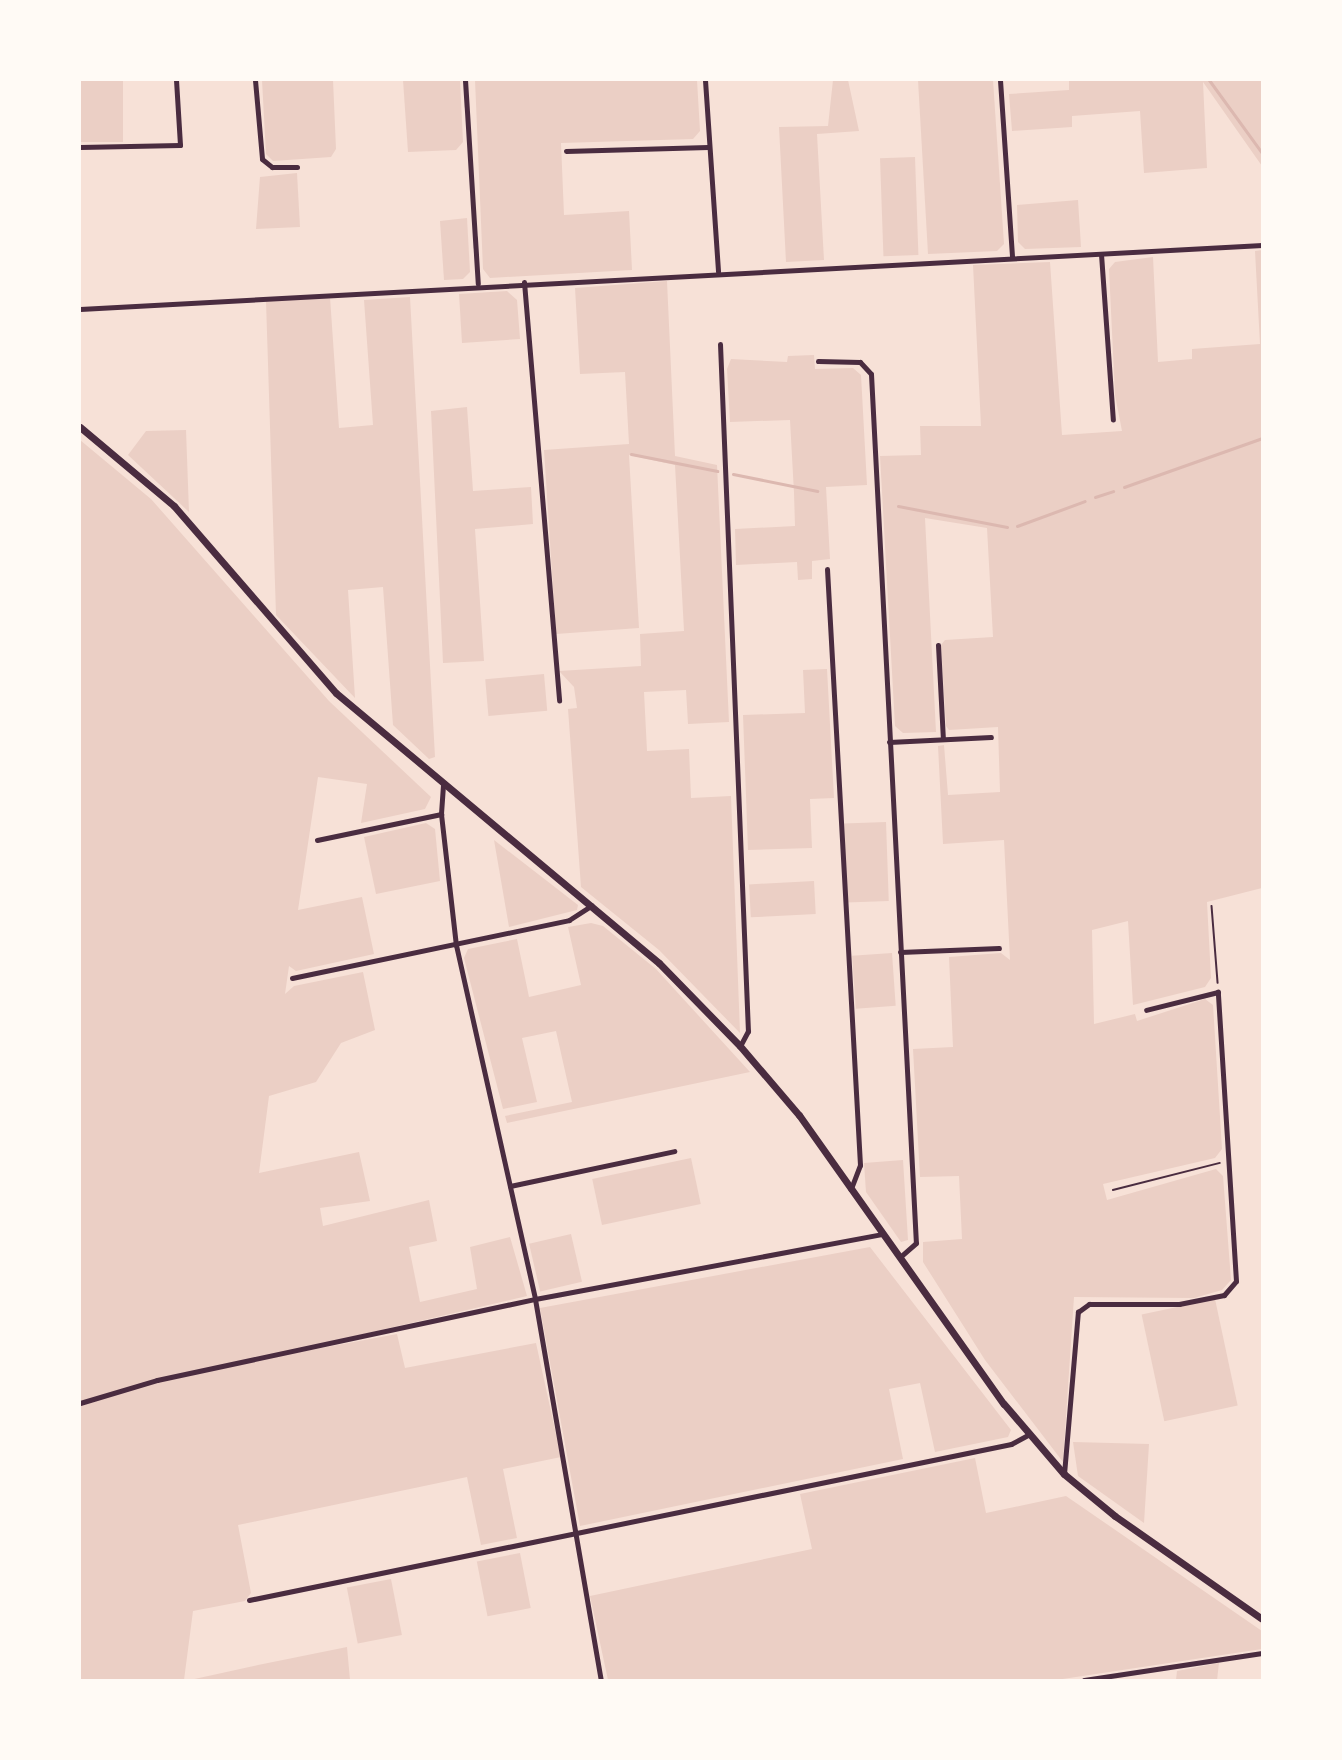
<!DOCTYPE html>
<html>
<head>
<meta charset="utf-8">
<style>
  body { margin:0 }
  #map { position:relative; width:1342px; height:1760px; overflow:hidden; background:#f7e1d7; font-family:"Archivo Narrow",sans-serif }
  div>[style] { position:absolute }
  .green>* { inset:0; background:#ebcfc5; transform-origin:0 0 }
  .stream>* { height:3px; margin:-1.5px; padding:0 1.5px; transform-origin:1.5px; border-radius:1.5px; background:#dcb8b0 }
  .path>* { height:1.5px; margin:-0.75px; padding:0 0.75px; transform-origin:0.75px; border-radius:0.75px; background:#4a2c40 }
  .minor>* { height:5px; margin:-2.5px; padding:0 2.5px; transform-origin:2.5px; border-radius:2.5px; background:#4a2c40 }
  .tertiary>* { height:7px; margin:-3.5px; padding:0 3.5px; transform-origin:3.5px; border-radius:3.5px; background:#4a2c40 }
  span { translate:-50% -50%; white-space:nowrap; text-align:center; line-height:1.15; -webkit-text-stroke:4.5px #fffaf5; paint-order:stroke }
  .frame { position:absolute; inset:0; border:81px solid #fffaf5; pointer-events:none }
</style>
</head>
<body>
<div id="map">
  <div class="green">
    <div style="left:80px;top:80px;width:43px;height:62px"></div>
    <div style="clip-path:polygon(262px 80px,333px 80px,336px 149px,331px 157px,273px 161px,266px 154px)"></div>
    <div style="clip-path:polygon(403px 80px,460px 80px,463px 142px,456px 150px,408px 152px)"></div>
    <div style="clip-path:polygon(475px 80px,697px 80px,700px 131px,693px 139px,561px 143px,564px 215px,629px 211px,632px 270px,490px 278px,483px 269px)"></div>
    <div style="clip-path:polygon(833px 80px,848px 80px,859px 131px,817px 134px,824px 260px,786px 262px,779px 127px,828px 126px)"></div>
    <div style="clip-path:polygon(918px 80px,993px 80px,1004px 244px,997px 251px,928px 254px)"></div>
    <div style="clip-path:polygon(1069px 80px,1262px 80px,1262px 166px,1203px 82px,1207px 168px,1144px 173px,1140px 111px,1072px 116px,1072px 127px,1012px 131px,1009px 94px,1069px 90px)"></div>
    <div style="left:915px;top:157px;width:98px;height:35px;rotate:88deg"></div>
    <div style="clip-path:polygon(297px 173px,300px 227px,256px 229px,260px 177px)"></div>
    <div style="clip-path:polygon(1078px 200px,1081px 247px,1025px 249px,1018px 242px,1017px 205px)"></div>
    <div style="clip-path:polygon(467px 218px,470px 272px,463px 279px,444px 280px,440px 221px)"></div>
    <div style="clip-path:polygon(1262px 250px,1262px 888px,1207px 902px,1211px 978px,1205px 987px,1133px 1005px,1128px 921px,1092px 930px,1094px 1024px,1135px 1014px,1137px 1021px,1205px 999px,1213px 1005px,1222px 1149px,1215px 1158px,1103px 1184px,1107px 1200px,1216px 1169px,1223px 1176px,1231px 1280px,1222px 1290px,1194px 1298px,1074px 1297px,1063px 1462px,985px 1360px,923px 1262px,923px 1242px,962px 1239px,959px 1176px,920px 1177px,913px 1049px,953px 1047px,949px 957px,1001px 953px,1010px 960px,1004px 840px,943px 844px,938px 746px,944px 745px,948px 795px,1000px 792px,998px 727px,949px 730px,946px 726px,941px 645px,945px 640px,993px 637px,987px 528px,925px 518px,936px 732px,903px 733px,895px 726px,880px 456px,921px 455px,920px 426px,981px 426px,973px 265px,1050px 262px,1062px 435px,1122px 431px,1115px 395px,1109px 269px,1115px 262px,1153px 257px,1158px 362px,1192px 359px,1192px 349px,1260px 344px,1255px 251px)"></div>
    <div style="clip-path:polygon(667px 281px,675px 456px,717px 465px,729px 722px,688px 724px,686px 690px,644px 692px,647px 751px,689px 749px,691px 798px,731px 796px,740px 1033px,659px 950px,581px 887px,568px 709px,577px 708px,574px 687px,559px 671px,641px 666px,640px 634px,684px 631px,675px 465px,629px 455px,639px 628px,556px 634px,544px 450px,629px 444px,625px 372px,580px 374px,575px 288px)"></div>
    <div style="clip-path:polygon(507px 291px,517px 300px,520px 339px,462px 343px,459px 294px)"></div>
    <div style="clip-path:polygon(330px 297px,339px 428px,373px 425px,364px 300px,410px 297px,435px 757px,429px 759px,393px 725px,383px 587px,348px 590px,355px 698px,276px 615px,266px 301px)"></div>
    <div style="clip-path:polygon(814px 355px,815px 369px,853px 368px,861px 375px,867px 485px,826px 487px,830px 559px,812px 561px,812px 579px,798px 580px,797px 562px,736px 565px,735px 529px,795px 526px,794px 493px,790px 420px,730px 422px,727px 369px,731px 359px,787px 362px,788px 356px)"></div>
    <div style="clip-path:polygon(467px 407px,473px 491px,531px 487px,533px 524px,475px 529px,484px 661px,443px 663px,431px 411px)"></div>
    <div style="clip-path:polygon(186px 430px,189px 512px,128px 455px,146px 431px)"></div>
    <div style="clip-path:polygon(80px 440px,151px 499px,329px 701px,431px 797px,425px 809px,361px 823px,367px 784px,318px 777px,298px 910px,362px 897px,374px 954px,296px 971px,289px 966px,285px 994px,294px 986px,363px 972px,375px 1030px,341px 1043px,316px 1082px,269px 1096px,259px 1173px,359px 1152px,370px 1201px,320px 1208px,323px 1226px,429px 1200px,437px 1241px,409px 1247px,420px 1302px,477px 1289px,470px 1247px,510px 1237px,527px 1296px,230px 1365px,397px 1334px,405px 1368px,536px 1343px,561px 1457px,503px 1469px,517px 1538px,481px 1545px,467px 1477px,238px 1525px,251px 1593px,245px 1601px,193px 1611px,184px 1680px,80px 1680px)"></div>
    <div style="clip-path:polygon(827px 669px,834px 798px,810px 799px,812px 848px,748px 850px,743px 715px,805px 713px,803px 670px)"></div>
    <div style="left:544px;top:674px;width:37px;height:59px;rotate:85deg"></div>
    <div style="left:886px;top:822px;width:79px;height:42px;rotate:88deg"></div>
    <div style="clip-path:polygon(426px 823px,435px 829px,440px 881px,376px 894px,364px 837px)"></div>
    <div style="clip-path:polygon(494px 840px,578px 905px,577px 910px,509px 927px)"></div>
    <div style="left:814px;top:881px;width:33px;height:65px;rotate:87deg"></div>
    <div style="clip-path:polygon(591px 923px,603px 926px,656px 969px,750px 1072px,507px 1123px,505px 1116px,572px 1102px,556px 1031px,522px 1038px,537px 1102px,503px 1109px,464px 958px,468px 949px,517px 939px,529px 997px,581px 985px,568px 927px)"></div>
    <div style="left:892px;top:953px;width:53px;height:40px;rotate:86deg"></div>
    <div style="left:691px;top:1158px;width:47px;height:101px;rotate:78deg"></div>
    <div style="clip-path:polygon(903px 1160px,908px 1240px,901px 1242px,866px 1192px,864px 1163px)"></div>
    <div style="left:571px;top:1234px;width:49px;height:43px;rotate:77deg"></div>
    <div style="clip-path:polygon(870px 1247px,1011px 1430px,1008px 1437px,935px 1452px,920px 1383px,889px 1389px,903px 1459px,580px 1526px,540px 1308px)"></div>
    <div style="left:1215px;top:1299px;width:109px;height:75px;rotate:78deg"></div>
    <div style="clip-path:polygon(1073px 1442px,1149px 1444px,1144px 1523px,1078px 1476px)"></div>
    <div style="clip-path:polygon(975px 1458px,986px 1513px,1066px 1496px,1262px 1631px,1262px 1649px,1056px 1680px,608px 1680px,590px 1596px,812px 1549px,800px 1494px)"></div>
    <div style="left:520px;top:1553px;width:56px;height:44px;rotate:79deg"></div>
    <div style="left:391px;top:1579px;width:57px;height:45px;rotate:79deg"></div>
    <div style="clip-path:polygon(347px 1647px,350px 1680px,190px 1680px,258px 1665px)"></div>
    <div style="clip-path:polygon(1219px 1663px,1217px 1680px,1176px 1680px,1177px 1671px)"></div>
  </div>
  <div class="stream">
    <div style="left:1209px;top:80px;width:90px;rotate:54deg"></div>
    <div style="left:631px;top:454px;width:88px;rotate:11.2deg"></div>
    <div style="left:733px;top:474px;width:86px;rotate:11.4deg"></div>
    <div style="left:1124px;top:487px;width:146px;rotate:-19.5deg"></div>
    <div style="left:1095px;top:497px;width:19px;rotate:-18deg"></div>
    <div style="left:898px;top:506px;width:111px;rotate:10.9deg"></div>
    <div style="left:1017px;top:526px;width:72px;rotate:-20.2deg"></div>
  </div>
  <div class="path">
    <div style="left:1212px;top:906px;width:77px;rotate:85.5deg"></div>
    <div style="left:1113px;top:1190px;width:110px;rotate:-14.2deg"></div>
  </div>
  <div class="minor">
    <div style="left:255px;top:80px;width:79px;rotate:84.9deg"></div>
    <div style="left:262px;top:159px;width:13px;rotate:39deg"></div>
    <div style="left:272px;top:167px;width:25px"></div>
    <div style="left:465px;top:80px;width:204px;rotate:86.4deg"></div>
    <div style="left:705px;top:80px;width:192px;rotate:86.1deg"></div>
    <div style="left:1000px;top:80px;width:178px;rotate:86.1deg"></div>
    <div style="left:80px;top:147px;width:100px;rotate:-1.1deg"></div>
    <div style="left:180px;top:145px;width:65px;rotate:-93.5deg"></div>
    <div style="left:566px;top:151px;width:142px;rotate:-1.6deg"></div>
    <div style="left:1101px;top:254px;width:166px;rotate:85.9deg"></div>
    <div style="left:524px;top:282px;width:420px;rotate:85.2deg"></div>
    <div style="left:80px;top:309px;width:1184px;rotate:-3.1deg"></div>
    <div style="left:720px;top:344px;width:688px;rotate:87.67deg"></div>
    <div style="left:748px;top:1031px;width:17px;rotate:118deg"></div>
    <div style="left:818px;top:361px;width:42px;rotate:1.4deg"></div>
    <div style="left:860px;top:362px;width:16px;rotate:47deg"></div>
    <div style="left:871px;top:374px;width:870px;rotate:87.04deg"></div>
    <div style="left:916px;top:1243px;width:21px;rotate:139deg"></div>
    <div style="left:827px;top:569px;width:597px;rotate:86.83deg"></div>
    <div style="left:860px;top:1165px;width:26px;rotate:111deg"></div>
    <div style="left:938px;top:645px;width:94px;rotate:87deg"></div>
    <div style="left:889px;top:742px;width:102px;rotate:-2.8deg"></div>
    <div style="left:443px;top:785px;width:29px;rotate:94deg"></div>
    <div style="left:441px;top:814px;width:132px;rotate:83.5deg"></div>
    <div style="left:456px;top:945px;width:363px;rotate:77.4deg"></div>
    <div style="left:535px;top:1299px;width:387px;rotate:80.2deg"></div>
    <div style="left:317px;top:840px;width:127px;rotate:-11.8deg"></div>
    <div style="left:900px;top:952px;width:99px;rotate:-2.3deg"></div>
    <div style="left:292px;top:978px;width:283px;rotate:-11.8deg"></div>
    <div style="left:569px;top:920px;width:27px;rotate:-33deg"></div>
    <div style="left:510px;top:1186px;width:168px;rotate:-12deg"></div>
    <div style="left:80px;top:1403px;width:80px;rotate:-16.6deg"></div>
    <div style="left:157px;top:1380px;width:387px;rotate:-12.1deg"></div>
    <div style="left:535px;top:1299px;width:354px;rotate:-10.6deg"></div>
    <div style="left:1064px;top:1474px;width:163px;rotate:-85.1deg"></div>
    <div style="left:1078px;top:1312px;width:14px;rotate:-36deg"></div>
    <div style="left:1089px;top:1304px;width:90px"></div>
    <div style="left:1179px;top:1304px;width:46px;rotate:-11.3deg"></div>
    <div style="left:1224px;top:1295px;width:18px;rotate:-49deg"></div>
    <div style="left:1236px;top:1281px;width:290px;rotate:-93.6deg"></div>
    <div style="left:1218px;top:992px;width:74px;rotate:166deg"></div>
    <div style="left:249px;top:1600px;width:778px;rotate:-11.57deg"></div>
    <div style="left:1011px;top:1444px;width:19px;rotate:-28deg"></div>
    <div style="left:1084px;top:1680px;width:180px;rotate:-8.6deg"></div>
  </div>
  <div class="tertiary">
    <div style="left:80px;top:427px;width:123px;rotate:40deg"></div>
    <div style="left:174px;top:506px;width:247px;rotate:49.1deg"></div>
    <div style="left:336px;top:693px;width:421px;rotate:39.9deg"></div>
    <div style="left:659px;top:963px;width:116px;rotate:45.7deg"></div>
    <div style="left:740px;top:1046px;width:91px;rotate:49.5deg"></div>
    <div style="left:799px;top:1115px;width:354px;rotate:54.7deg"></div>
    <div style="left:1004px;top:1404px;width:92px;rotate:49.4deg"></div>
    <div style="left:1064px;top:1474px;width:66px;rotate:39.5deg"></div>
    <div style="left:1115px;top:1516px;width:179px;rotate:35deg"></div>
  </div>
  <div class="frame"></div>
</div>
</body>
</html>
